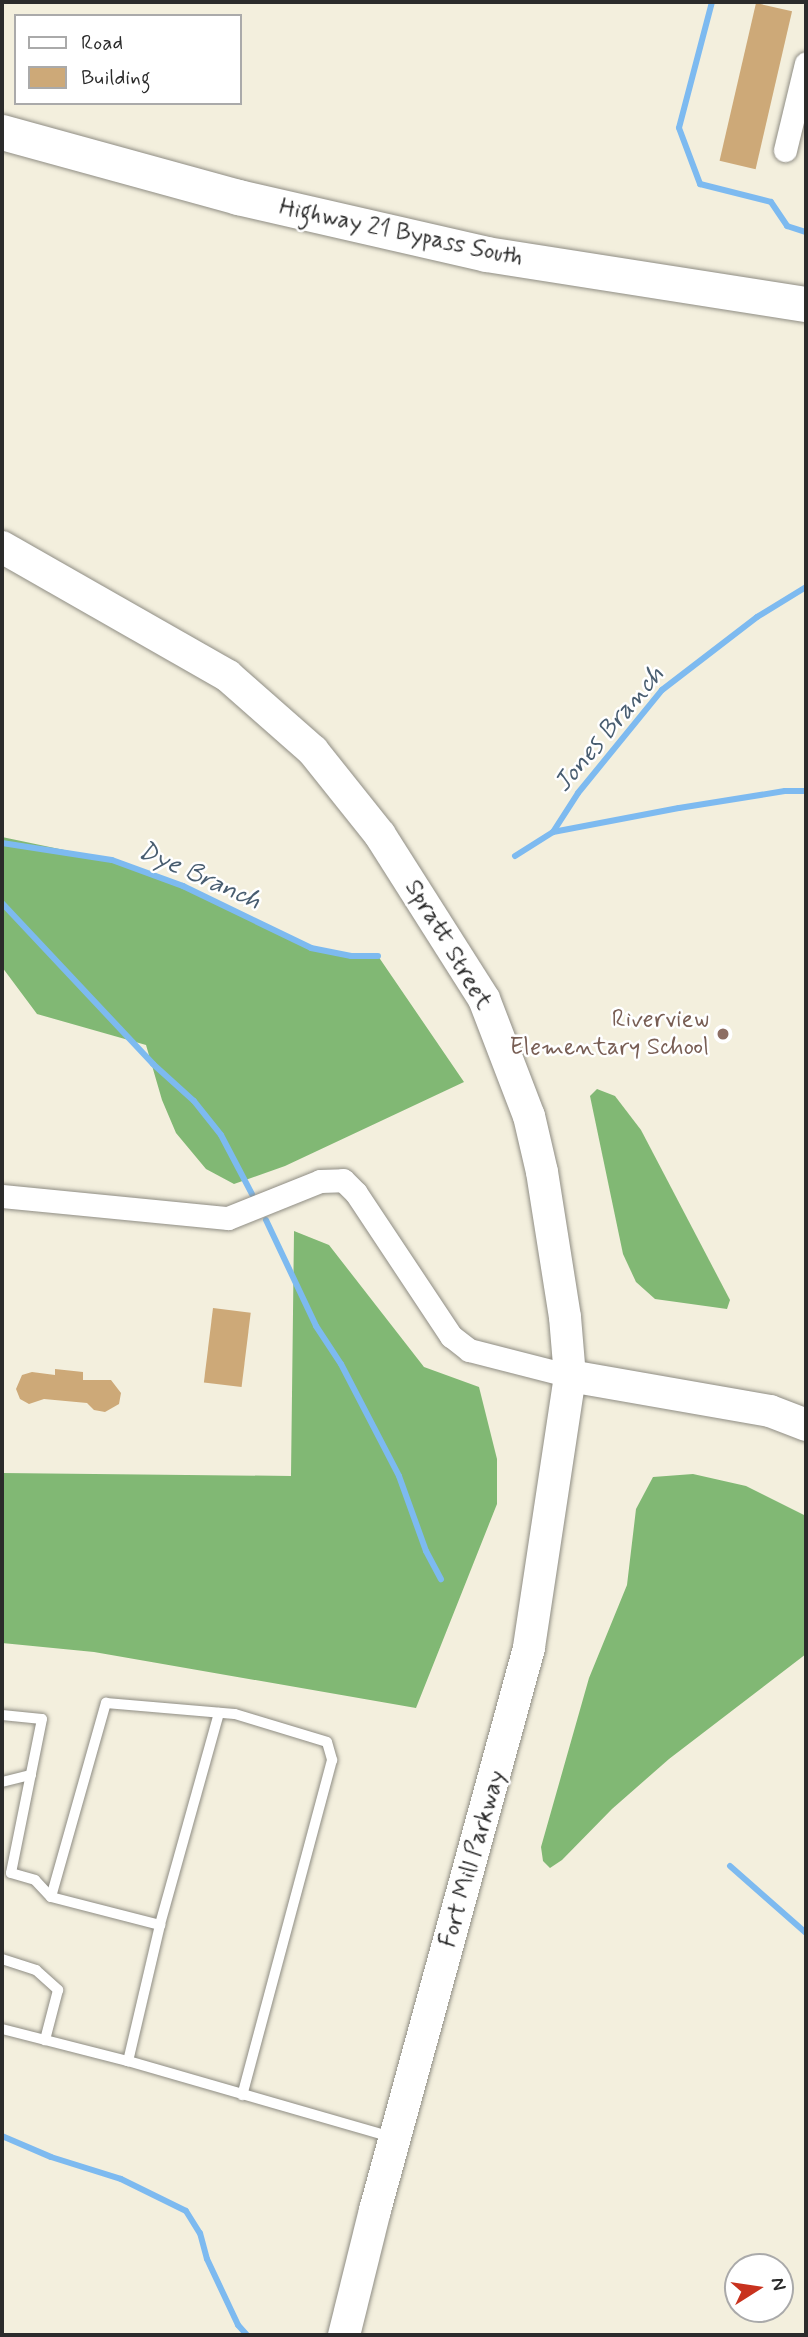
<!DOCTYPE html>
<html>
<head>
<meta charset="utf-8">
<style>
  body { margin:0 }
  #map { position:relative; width:808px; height:2337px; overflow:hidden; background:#f3efdd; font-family:Mynerve,sans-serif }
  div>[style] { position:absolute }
  .forest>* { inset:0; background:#81b874 }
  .stream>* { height:6px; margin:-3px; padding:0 3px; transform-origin:3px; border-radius:3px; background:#7dbaf0 }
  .building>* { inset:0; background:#cda978; transform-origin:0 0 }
  .roads { filter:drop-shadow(0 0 2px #8f8d84) drop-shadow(0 0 2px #8f8d84) }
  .lane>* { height:10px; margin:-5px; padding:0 5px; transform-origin:5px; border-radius:5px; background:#fff }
  .street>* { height:23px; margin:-11.5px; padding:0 11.5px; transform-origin:11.5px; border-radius:11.5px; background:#fff }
  .secondary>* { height:32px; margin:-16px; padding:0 16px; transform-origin:16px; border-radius:16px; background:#fff }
  .primary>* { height:35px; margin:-17.5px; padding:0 17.5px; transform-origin:17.5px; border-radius:17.5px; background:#fff }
  .dots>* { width:19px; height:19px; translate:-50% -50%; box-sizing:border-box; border:4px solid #fff; border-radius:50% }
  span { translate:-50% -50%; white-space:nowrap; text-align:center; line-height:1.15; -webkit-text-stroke:5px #fff; paint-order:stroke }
  .street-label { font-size:24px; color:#2b2b2b }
  .education-label { font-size:24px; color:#785e54 }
  .right { translate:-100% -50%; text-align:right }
  .water-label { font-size:26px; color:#485d70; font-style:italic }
  .frame { position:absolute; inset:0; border:4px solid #2b2b2b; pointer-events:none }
  .legend { position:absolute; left:14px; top:14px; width:228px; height:91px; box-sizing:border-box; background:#fff; border:2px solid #aaa; margin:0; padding:9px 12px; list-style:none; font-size:21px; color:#2b2b2b }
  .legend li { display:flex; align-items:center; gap:14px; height:35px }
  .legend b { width:35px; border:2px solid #aaa }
  .north { position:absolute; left:724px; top:2253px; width:70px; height:70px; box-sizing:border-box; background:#fff; border:2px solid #aaa; border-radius:50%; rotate:78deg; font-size:19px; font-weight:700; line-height:28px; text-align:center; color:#2b2b2b }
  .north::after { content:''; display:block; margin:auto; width:24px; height:32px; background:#c8321e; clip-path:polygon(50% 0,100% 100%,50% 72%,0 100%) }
</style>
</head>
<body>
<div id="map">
  <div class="forest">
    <div style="clip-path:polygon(2px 837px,112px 860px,183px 886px,311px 948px,351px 956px,378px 956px,464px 1082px,285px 1166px,234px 1184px,206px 1169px,176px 1133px,162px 1100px,146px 1045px,37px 1014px,2px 967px)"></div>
    <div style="clip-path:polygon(597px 1089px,615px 1096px,641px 1130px,730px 1300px,727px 1309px,655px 1299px,636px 1282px,623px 1254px,590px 1096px)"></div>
    <div style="clip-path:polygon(294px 1231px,329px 1245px,424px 1367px,479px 1387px,497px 1459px,497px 1504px,416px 1708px,94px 1652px,2px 1643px,2px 1473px,291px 1476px)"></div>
    <div style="clip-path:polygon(693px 1474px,746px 1486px,806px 1516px,806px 1654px,669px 1759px,612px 1809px,562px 1860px,550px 1868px,543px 1861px,541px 1847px,589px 1678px,627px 1585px,636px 1509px,653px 1477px)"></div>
  </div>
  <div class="stream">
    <div style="left:712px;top:2px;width:130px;rotate:104.7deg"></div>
    <div style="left:679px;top:128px;width:60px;rotate:69.4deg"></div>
    <div style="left:700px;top:184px;width:73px;rotate:14.2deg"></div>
    <div style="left:771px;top:202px;width:29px;rotate:56deg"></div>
    <div style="left:787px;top:226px;width:20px;rotate:18deg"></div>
    <div style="left:553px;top:832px;width:46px;rotate:-57.3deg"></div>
    <div style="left:578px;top:793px;width:133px;rotate:-50.8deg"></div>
    <div style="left:662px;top:690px;width:120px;rotate:-37.5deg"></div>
    <div style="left:757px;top:617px;width:57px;rotate:-31.5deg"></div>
    <div style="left:2px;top:843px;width:111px;rotate:8.8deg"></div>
    <div style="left:112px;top:860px;width:76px;rotate:20.1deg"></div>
    <div style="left:183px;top:886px;width:142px;rotate:25.8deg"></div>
    <div style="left:311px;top:948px;width:41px;rotate:11.3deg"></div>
    <div style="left:351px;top:956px;width:27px"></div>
    <div style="left:515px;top:856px;width:45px;rotate:-32.3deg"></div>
    <div style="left:553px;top:832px;width:128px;rotate:-10.8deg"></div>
    <div style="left:679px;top:808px;width:107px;rotate:-9.1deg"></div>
    <div style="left:785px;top:791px;width:21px"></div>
    <div style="left:2px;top:903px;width:221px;rotate:46.8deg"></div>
    <div style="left:153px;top:1064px;width:55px;rotate:42.1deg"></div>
    <div style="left:194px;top:1101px;width:43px;rotate:51.5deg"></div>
    <div style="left:221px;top:1135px;width:67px;rotate:62.3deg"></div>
    <div style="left:266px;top:1220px;width:117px;rotate:64.7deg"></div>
    <div style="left:316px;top:1326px;width:45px;rotate:56.7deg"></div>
    <div style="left:341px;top:1364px;width:126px;rotate:62.6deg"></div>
    <div style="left:399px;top:1476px;width:80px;rotate:70.2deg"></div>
    <div style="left:426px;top:1551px;width:32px;rotate:62deg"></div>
    <div style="left:730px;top:1866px;width:101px;rotate:41.4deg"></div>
    <div style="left:2px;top:2136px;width:53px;rotate:23.2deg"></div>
    <div style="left:51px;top:2157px;width:73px;rotate:17.4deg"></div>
    <div style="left:121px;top:2179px;width:72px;rotate:26.2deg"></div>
    <div style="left:186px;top:2211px;width:26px;rotate:58deg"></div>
    <div style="left:200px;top:2233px;width:27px;rotate:75deg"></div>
    <div style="left:207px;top:2259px;width:73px;rotate:64.8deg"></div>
    <div style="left:238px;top:2325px;width:13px;rotate:48deg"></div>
  </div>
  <div class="building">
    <div style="left:756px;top:3px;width:37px;height:162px;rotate:13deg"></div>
    <div style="left:213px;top:1308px;width:38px;height:75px;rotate:7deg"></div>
    <div style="clip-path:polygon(55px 1369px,83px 1372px,83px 1380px,111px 1380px,121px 1393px,119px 1404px,105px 1412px,94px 1410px,87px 1403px,44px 1399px,29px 1404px,20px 1399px,16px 1389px,22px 1375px,32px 1372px,55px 1375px)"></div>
  </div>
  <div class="roads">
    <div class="lane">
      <div style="left:219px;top:1713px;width:220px;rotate:105.6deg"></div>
      <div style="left:160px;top:1925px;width:140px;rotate:103.2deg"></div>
      <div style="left:128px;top:2061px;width:275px;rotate:16.1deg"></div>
      <div style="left:2px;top:1715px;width:40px;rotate:5.7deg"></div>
      <div style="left:42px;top:1719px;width:157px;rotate:101.4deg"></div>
      <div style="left:11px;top:1873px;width:25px;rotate:16deg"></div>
      <div style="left:35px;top:1880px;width:23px;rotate:47deg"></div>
      <div style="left:51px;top:1897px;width:113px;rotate:14.4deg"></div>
      <div style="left:2px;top:1782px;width:30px;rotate:-14deg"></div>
      <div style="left:51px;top:1897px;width:202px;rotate:-74.2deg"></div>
      <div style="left:106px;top:1703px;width:129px;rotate:4.9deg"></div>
      <div style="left:235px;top:1714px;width:96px;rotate:16.9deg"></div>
      <div style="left:327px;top:1742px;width:19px;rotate:74deg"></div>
      <div style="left:332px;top:1760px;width:347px;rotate:105deg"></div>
      <div style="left:2px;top:1959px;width:36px;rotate:18deg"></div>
      <div style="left:36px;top:1970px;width:30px;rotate:42deg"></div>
      <div style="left:58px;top:1990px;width:52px;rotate:104.6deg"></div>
      <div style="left:2px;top:2029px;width:130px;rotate:14.3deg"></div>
    </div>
    <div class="street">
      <div style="left:785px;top:150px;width:89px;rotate:-76.4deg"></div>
      <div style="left:2px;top:1196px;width:227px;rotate:5.6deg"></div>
      <div style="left:228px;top:1218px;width:99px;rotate:-21.9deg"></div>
      <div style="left:320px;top:1181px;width:23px;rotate:-2deg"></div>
      <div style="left:343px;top:1180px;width:18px;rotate:45deg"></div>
      <div style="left:356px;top:1193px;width:172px;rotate:56.4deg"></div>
      <div style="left:451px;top:1336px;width:23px;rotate:38deg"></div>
      <div style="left:469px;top:1350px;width:104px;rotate:14.4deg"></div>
    </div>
    <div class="secondary">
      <div style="left:2px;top:547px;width:260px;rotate:29.7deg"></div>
      <div style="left:228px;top:676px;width:113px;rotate:41.4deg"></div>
      <div style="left:313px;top:751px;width:107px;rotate:51.4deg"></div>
      <div style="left:380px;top:835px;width:194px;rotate:57.6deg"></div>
      <div style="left:484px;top:999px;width:125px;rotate:69deg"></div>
      <div style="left:529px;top:1116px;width:57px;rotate:76.9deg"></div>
      <div style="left:542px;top:1172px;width:147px;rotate:81deg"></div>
      <div style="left:565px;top:1317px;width:59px;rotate:85.2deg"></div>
      <div style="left:570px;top:1376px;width:275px;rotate:98.6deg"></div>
      <div style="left:529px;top:1648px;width:583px;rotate:105.32deg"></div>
      <div style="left:375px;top:2210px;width:129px;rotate:103.9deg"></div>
      <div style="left:570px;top:1376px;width:203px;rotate:9.9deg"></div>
      <div style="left:770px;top:1411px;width:39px;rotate:21deg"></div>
    </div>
    <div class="primary">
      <div style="left:2px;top:132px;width:245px;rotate:15.4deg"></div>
      <div style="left:238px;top:197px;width:254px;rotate:12.9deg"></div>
      <div style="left:486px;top:254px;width:324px;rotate:8.9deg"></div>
    </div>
  </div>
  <div class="dots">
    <div style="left:723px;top:1034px;background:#8d6e63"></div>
  </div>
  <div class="street-label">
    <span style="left:401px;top:233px;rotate:12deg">Highway 21 Bypass South</span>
    <span style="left:448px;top:945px;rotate:59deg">Spratt Street</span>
    <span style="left:473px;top:1859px;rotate:-74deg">Fort Mill Parkway</span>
  </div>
  <div class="education-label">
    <span class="right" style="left:709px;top:1034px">Riverview<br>Elementary School</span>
  </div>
  <div class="water-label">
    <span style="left:610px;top:730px;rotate:-50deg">Jones Branch</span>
    <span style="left:199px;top:877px;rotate:24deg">Dye Branch</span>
  </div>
  <div class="frame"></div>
  <ul class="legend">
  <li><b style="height:9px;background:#fff"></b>Road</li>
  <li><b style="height:19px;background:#cda978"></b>Building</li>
  </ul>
  <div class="north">N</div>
</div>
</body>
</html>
